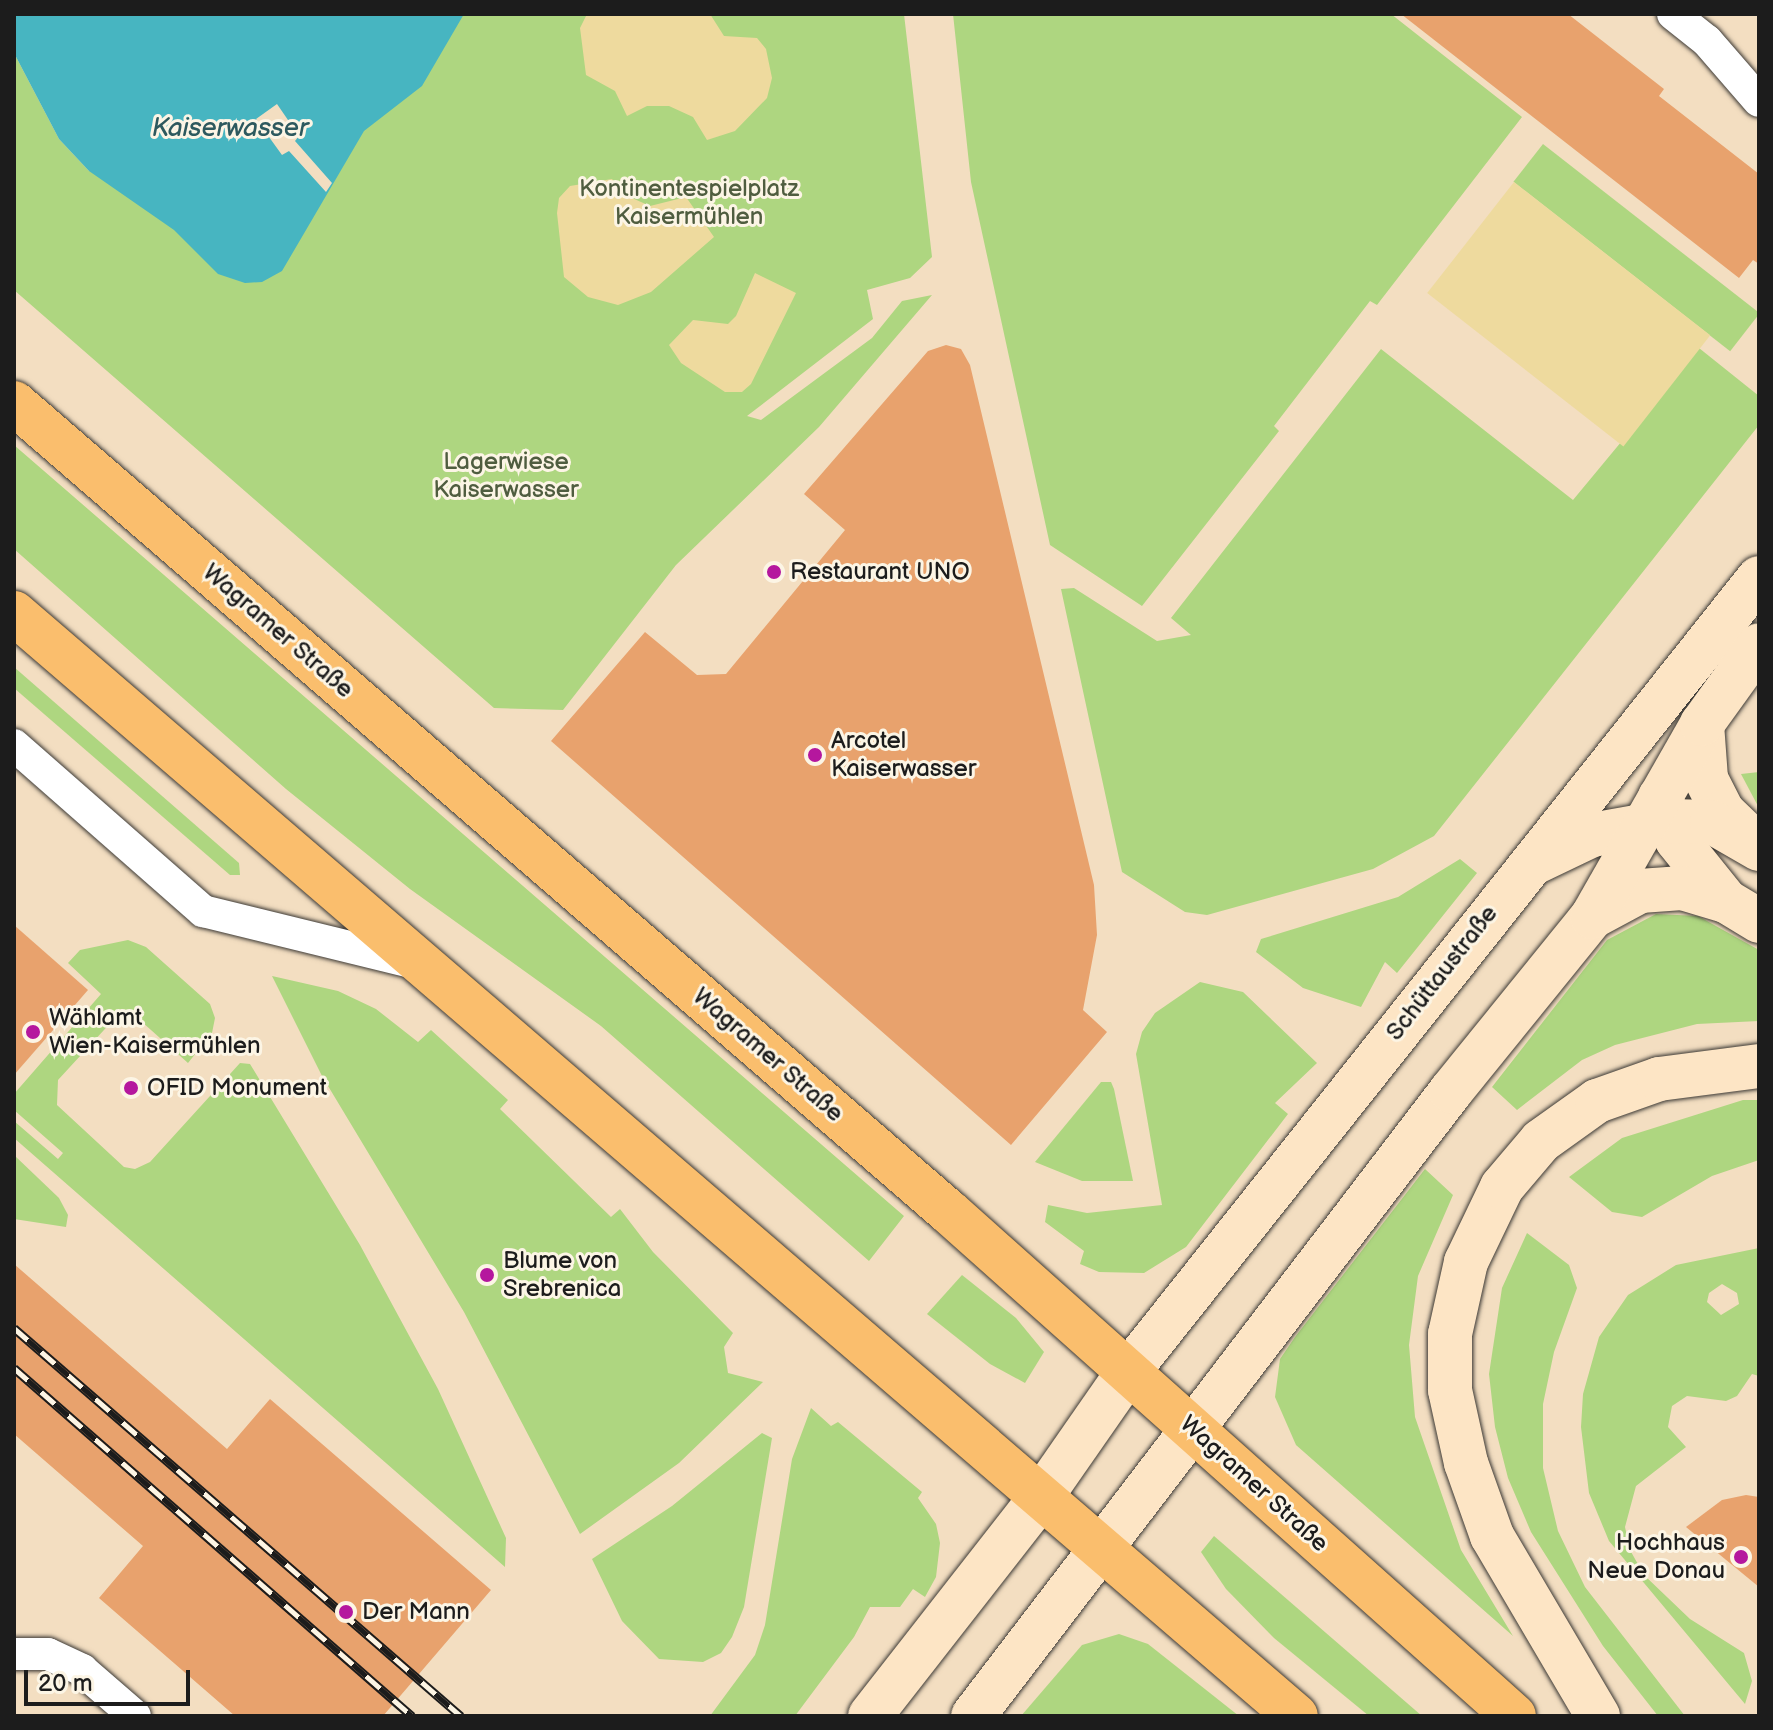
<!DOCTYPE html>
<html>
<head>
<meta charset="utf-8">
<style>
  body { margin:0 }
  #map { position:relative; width:1773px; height:1730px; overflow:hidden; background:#f3dec1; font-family:"Balsamiq Sans",sans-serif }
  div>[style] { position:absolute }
  .green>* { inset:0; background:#aed680; transform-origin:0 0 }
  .sand>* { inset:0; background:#eeda9e; transform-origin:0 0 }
  .water>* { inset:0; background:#47b5c1 }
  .pier>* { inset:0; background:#f3dec1 }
  .building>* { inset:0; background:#e8a26d }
  .roads { filter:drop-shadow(0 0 2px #3c3935) drop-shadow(0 0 2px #3c3935) }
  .lane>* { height:32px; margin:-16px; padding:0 16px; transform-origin:16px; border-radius:16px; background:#fff }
  .secondary>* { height:44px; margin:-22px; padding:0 22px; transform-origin:22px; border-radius:22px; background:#fde5c5 }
  .primary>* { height:44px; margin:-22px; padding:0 22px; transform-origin:22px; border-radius:22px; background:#fabe6d }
  .rail>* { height:9px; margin-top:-4.5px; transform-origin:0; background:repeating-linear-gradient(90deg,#fcf5e5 0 18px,#1c1c1c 0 36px); box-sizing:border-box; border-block:2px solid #1c1c1c }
  .dots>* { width:22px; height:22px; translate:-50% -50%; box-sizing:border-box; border:4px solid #fcf5e5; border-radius:50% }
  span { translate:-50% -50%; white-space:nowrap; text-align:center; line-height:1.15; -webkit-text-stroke:6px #fcf5e5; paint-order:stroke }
  .park-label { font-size:24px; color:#4f5d3f }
  .poi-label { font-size:24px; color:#1c1c1c }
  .left { translate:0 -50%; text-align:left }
  .right { translate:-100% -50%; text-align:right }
  .street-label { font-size:24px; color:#1c1c1c }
  .water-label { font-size:26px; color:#2d595e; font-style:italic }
  .frame { position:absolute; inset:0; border:16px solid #1c1c1c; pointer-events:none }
  .scale { position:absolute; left:24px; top:1670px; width:166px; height:36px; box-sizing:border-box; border:4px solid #1c1c1c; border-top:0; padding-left:10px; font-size:24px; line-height:28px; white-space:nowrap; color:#1c1c1c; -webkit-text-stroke:6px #fcf5e5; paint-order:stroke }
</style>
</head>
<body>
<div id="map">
  <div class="green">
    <div style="clip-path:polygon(390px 14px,904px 14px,932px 257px,910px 278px,867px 290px,873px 319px,747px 416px,761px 420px,872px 338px,902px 301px,932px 295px,819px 427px,676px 565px,563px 710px,494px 708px,14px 290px,14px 53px,59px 139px,89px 171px)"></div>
    <div style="clip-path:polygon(953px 14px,1391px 14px,1522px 117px,1377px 305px,1370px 301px,1274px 426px,1279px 431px,1142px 606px,1050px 545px,971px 182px)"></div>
    <div style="left:1543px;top:144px;width:275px;height:48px;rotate:38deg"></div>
    <div style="clip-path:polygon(1699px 348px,1759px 396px,1759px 425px,1434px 836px,1373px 869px,1207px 915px,1185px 912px,1122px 872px,1061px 589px,1074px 588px,1157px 641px,1191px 635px,1171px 618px,1381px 349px,1573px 500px)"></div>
    <div style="clip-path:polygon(14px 445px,904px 1216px,869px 1261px,601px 1026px,410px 889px,286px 789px,14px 549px)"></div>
    <div style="clip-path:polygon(14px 667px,239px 863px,240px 875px,230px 875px,14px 688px)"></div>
    <div style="clip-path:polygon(1759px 772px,1759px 808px,1741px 774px)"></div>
    <div style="clip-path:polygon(1460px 859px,1477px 873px,1397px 973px,1385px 962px,1361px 1007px,1303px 988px,1256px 952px,1261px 939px,1398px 897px)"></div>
    <div style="clip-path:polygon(1656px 914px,1698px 916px,1759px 950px,1759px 1021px,1697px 1024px,1615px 1045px,1582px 1060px,1517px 1110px,1492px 1087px,1607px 940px)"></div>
    <div style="clip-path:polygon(128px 940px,146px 947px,210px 1004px,215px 1018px,212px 1033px,188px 1063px,142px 1022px,115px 1018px,58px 1080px,57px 1105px,124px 1167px,135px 1169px,150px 1162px,240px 1063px,250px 1064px,360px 1245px,438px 1389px,506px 1538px,505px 1567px,14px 1138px,14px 1121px,58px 1159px,63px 1153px,14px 1110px,14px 1094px,101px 994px,68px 963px,80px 950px)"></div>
    <div style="clip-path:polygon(272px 976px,338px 991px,376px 1009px,418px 1042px,431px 1030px,508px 1100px,500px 1109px,611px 1217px,620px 1209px,653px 1252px,733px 1333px,724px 1347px,728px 1373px,763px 1382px,679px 1463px,580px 1534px,464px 1312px,322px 1076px)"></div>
    <div style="clip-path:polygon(1200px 982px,1243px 992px,1317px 1063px,1275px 1103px,1288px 1114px,1186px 1247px,1144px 1273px,1099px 1272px,1080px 1264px,1084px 1251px,1045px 1222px,1048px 1205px,1087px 1213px,1162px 1205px,1136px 1054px,1142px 1032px,1155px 1013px)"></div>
    <div style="clip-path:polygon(1101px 1082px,1111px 1082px,1114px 1089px,1133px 1181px,1082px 1181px,1035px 1162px)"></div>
    <div style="clip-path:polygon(1743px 1100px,1759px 1100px,1759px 1160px,1712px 1176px,1642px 1217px,1612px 1212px,1569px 1177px,1622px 1138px)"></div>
    <div style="clip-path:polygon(14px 1155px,59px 1198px,68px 1215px,66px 1227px,14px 1219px)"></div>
    <div style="clip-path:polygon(1425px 1169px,1453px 1195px,1418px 1276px,1409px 1345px,1415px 1417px,1461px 1550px,1513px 1636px,1296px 1445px,1275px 1397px,1280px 1359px,1295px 1337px)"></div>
    <div style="clip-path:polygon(1527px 1233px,1569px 1265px,1577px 1288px,1554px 1352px,1543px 1404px,1543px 1468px,1558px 1531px,1585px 1587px,1685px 1716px,1658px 1716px,1603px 1646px,1531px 1532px,1508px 1478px,1495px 1427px,1489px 1374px,1502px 1288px)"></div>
    <div style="clip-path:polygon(evenodd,1759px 1248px,1759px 1376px,1752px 1374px,1737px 1396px,1726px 1401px,1687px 1396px,1672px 1406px,1668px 1427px,1686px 1447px,1636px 1486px,1625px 1527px,1630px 1550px,1644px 1575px,1690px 1619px,1744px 1653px,1752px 1681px,1745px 1704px,1609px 1541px,1589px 1493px,1581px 1427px,1583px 1394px,1599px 1337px,1628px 1295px,1676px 1265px,1759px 1248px,1722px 1284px,1737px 1293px,1739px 1304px,1721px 1315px,1707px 1302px,1709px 1293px,1722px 1284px)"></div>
    <div style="clip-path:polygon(962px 1275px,1016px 1318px,1044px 1352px,1025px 1383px,990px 1364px,927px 1314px)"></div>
    <div style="clip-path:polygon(811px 1408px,831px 1426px,838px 1422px,922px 1492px,918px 1498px,936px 1524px,940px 1543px,936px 1577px,925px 1597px,913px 1589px,900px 1607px,870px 1607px,854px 1637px,795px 1716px,710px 1716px,755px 1655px,765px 1625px,792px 1459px)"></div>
    <div style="clip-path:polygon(762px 1433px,772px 1438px,744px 1607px,732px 1637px,721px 1653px,703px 1662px,659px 1659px,622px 1621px,592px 1559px,672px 1506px)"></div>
    <div style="clip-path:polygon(1214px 1536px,1422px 1716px,1369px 1716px,1274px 1638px,1226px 1589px,1201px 1552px)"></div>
    <div style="clip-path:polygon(1119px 1634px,1148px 1644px,1239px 1716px,1021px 1716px,1082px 1645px)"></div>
  </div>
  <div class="sand">
    <div style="clip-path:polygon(587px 14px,710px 14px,724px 36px,757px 38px,766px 49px,772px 78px,767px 98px,735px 131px,707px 140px,693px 117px,669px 106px,647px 106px,627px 116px,615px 91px,586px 75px,580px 28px)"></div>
    <div style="clip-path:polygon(612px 179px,623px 194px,650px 206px,686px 197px,714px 237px,651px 292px,618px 305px,588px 297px,564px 277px,557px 213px,559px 198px,570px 186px)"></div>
    <div style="left:1514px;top:182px;width:249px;height:141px;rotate:38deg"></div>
    <div style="clip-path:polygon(755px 273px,796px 293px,751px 384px,742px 392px,725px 392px,681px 363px,669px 345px,693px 320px,728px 324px,736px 316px)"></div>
  </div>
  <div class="water">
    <div style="clip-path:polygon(14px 14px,464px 14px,422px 86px,364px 131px,282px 271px,262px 282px,245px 283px,218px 274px,174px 230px,89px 171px,59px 139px,14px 53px)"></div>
  </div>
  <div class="pier">
    <div style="clip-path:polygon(277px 104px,299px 136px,295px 141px,332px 183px,326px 192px,289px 151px,282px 155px,256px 119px)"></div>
  </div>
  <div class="building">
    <div style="clip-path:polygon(1401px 14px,1568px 14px,1664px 89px,1659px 96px,1759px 174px,1759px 264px,1753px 260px,1739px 278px)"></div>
    <div style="clip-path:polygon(946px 345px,961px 349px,970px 365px,1094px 885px,1097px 935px,1083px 1010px,1107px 1032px,1011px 1145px,551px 741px,645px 632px,697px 675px,726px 674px,845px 530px,804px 494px,928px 351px)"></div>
    <div style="clip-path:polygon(14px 925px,88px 990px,14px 1075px)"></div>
    <div style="clip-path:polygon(14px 1264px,227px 1449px,270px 1399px,491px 1590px,383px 1716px,235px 1716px,99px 1598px,143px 1546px,14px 1434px)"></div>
    <div style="clip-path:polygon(1746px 1495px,1759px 1497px,1759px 1587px,1686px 1527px,1722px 1500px)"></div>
  </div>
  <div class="roads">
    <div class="lane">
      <div style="left:1673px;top:14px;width:43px;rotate:38.5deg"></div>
      <div style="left:1707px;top:41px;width:79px;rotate:49.1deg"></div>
      <div style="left:14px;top:745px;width:252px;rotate:41.3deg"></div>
      <div style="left:203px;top:911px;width:218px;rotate:13.8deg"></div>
      <div style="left:14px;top:1654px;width:34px"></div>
      <div style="left:48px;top:1654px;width:38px;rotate:25deg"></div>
      <div style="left:82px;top:1670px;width:70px;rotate:41deg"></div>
    </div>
    <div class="secondary">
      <div style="left:1702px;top:724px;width:55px;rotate:85.8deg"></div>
      <div style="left:1706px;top:779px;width:37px;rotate:63deg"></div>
      <div style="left:1723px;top:812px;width:35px;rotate:44deg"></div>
      <div style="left:1660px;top:797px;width:46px;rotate:68.4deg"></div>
      <div style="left:1677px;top:840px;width:78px;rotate:51.2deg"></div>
      <div style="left:1536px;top:862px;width:62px;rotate:-25.7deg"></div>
      <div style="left:1592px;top:835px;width:78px;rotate:-10.3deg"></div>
      <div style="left:1669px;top:821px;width:43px;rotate:1.3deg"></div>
      <div style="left:1712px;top:822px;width:54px;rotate:29.9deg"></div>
      <div style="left:1592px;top:917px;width:55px;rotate:-28.4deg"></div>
      <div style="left:1640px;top:891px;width:42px;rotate:-4.1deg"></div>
      <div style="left:1682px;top:888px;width:46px;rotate:16.5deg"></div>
      <div style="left:1726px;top:901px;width:39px;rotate:31deg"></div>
      <div style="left:870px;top:1716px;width:274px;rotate:-52deg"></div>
      <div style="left:1039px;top:1500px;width:156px;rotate:-55.2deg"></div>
      <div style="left:1128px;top:1372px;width:1014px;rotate:-51.53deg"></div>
      <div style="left:973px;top:1716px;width:787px;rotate:-52.59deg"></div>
      <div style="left:1451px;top:1091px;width:224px;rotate:-51deg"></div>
      <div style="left:1592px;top:917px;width:222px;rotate:-60.3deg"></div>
      <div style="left:1702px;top:724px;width:97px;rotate:-54.2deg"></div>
      <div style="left:1598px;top:1716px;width:209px;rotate:-120.5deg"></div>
      <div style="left:1492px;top:1536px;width:77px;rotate:-109.6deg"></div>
      <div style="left:1466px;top:1463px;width:75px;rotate:-102.4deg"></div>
      <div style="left:1450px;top:1390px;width:56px;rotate:-90deg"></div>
      <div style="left:1450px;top:1334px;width:74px;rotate:-77.5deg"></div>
      <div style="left:1466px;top:1262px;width:83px;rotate:-64.4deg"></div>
      <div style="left:1502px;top:1187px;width:60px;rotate:-49.7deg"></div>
      <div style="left:1541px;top:1141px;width:69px;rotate:-35.5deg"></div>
      <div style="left:1597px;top:1101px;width:66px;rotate:-19.5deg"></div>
      <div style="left:1659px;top:1079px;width:101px;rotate:-7.4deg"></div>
    </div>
    <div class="primary">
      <div style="left:14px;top:403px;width:1236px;rotate:40.87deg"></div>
      <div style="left:949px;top:1212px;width:757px;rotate:41.73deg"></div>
      <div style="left:14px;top:613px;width:1691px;rotate:40.71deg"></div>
    </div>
  </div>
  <div class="rail">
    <div style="left:14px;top:1328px;width:592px;rotate:40.96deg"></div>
    <div style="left:14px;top:1368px;width:529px;rotate:41.17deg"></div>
  </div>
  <div class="dots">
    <div style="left:774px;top:572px;background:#b5179e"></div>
    <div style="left:815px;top:755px;background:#b5179e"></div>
    <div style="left:33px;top:1032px;background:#b5179e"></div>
    <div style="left:131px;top:1088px;background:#b5179e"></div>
    <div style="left:487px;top:1275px;background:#b5179e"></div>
    <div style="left:1741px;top:1557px;background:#b5179e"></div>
    <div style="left:346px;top:1612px;background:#b5179e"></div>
  </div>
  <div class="park-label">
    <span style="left:689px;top:203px">Kontinentespielplatz<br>Kaisermühlen</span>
    <span style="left:506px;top:476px">Lagerwiese<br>Kaiserwasser</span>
  </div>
  <div class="poi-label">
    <span class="left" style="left:790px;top:572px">Restaurant UNO</span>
    <span class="left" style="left:831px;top:755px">Arcotel<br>Kaiserwasser</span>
    <span class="left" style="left:49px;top:1032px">Wählamt<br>Wien-Kaisermühlen</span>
    <span class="left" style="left:147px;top:1088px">OFID Monument</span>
    <span class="left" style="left:503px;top:1275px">Blume von<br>Srebrenica</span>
    <span class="right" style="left:1725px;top:1557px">Hochhaus<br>Neue Donau</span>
    <span class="left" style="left:362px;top:1612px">Der Mann</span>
  </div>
  <div class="street-label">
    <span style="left:278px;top:631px;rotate:41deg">Wagramer Straße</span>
    <span style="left:1442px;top:973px;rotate:-52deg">Schüttaustraße</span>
    <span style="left:768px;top:1055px;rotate:41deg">Wagramer Straße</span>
    <span style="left:1254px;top:1484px;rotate:42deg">Wagramer Straße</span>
  </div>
  <div class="water-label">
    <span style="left:230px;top:129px">Kaiserwasser</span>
  </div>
  <div class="frame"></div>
  <div class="scale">20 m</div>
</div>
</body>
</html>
